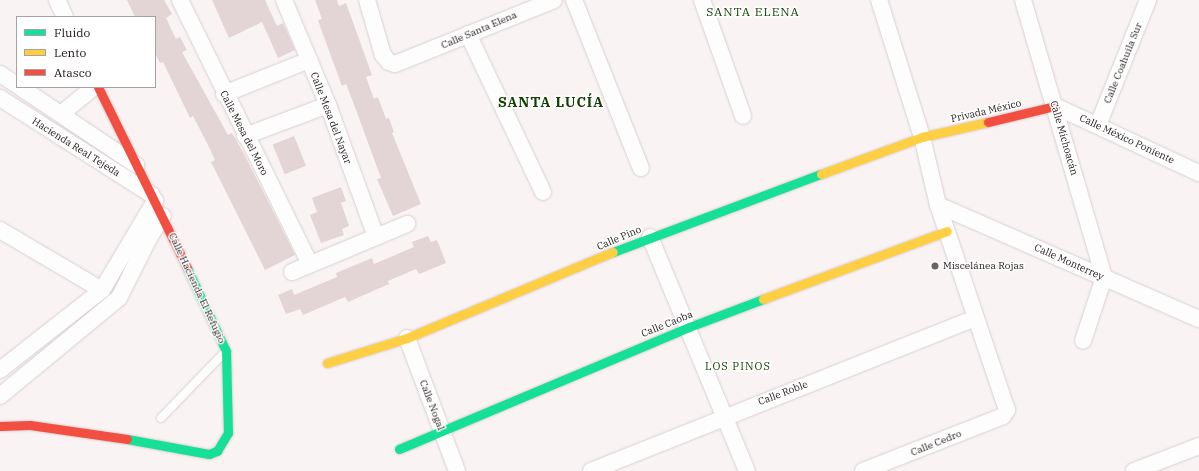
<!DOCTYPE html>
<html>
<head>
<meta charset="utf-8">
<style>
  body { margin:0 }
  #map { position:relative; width:1199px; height:471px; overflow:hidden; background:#faf3f4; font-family:"IBM Plex Serif",serif }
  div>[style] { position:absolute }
  .building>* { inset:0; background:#e3d4d6; transform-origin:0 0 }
  .roads { filter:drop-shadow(0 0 1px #d8cfd0) drop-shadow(0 0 1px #d8cfd0) }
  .lane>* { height:8px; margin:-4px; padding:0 4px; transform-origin:4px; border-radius:4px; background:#fefdfd }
  .street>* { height:16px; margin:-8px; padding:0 8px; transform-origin:8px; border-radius:8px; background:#fefdfd }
  .fast>* { height:9px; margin:-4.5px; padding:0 4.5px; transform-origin:4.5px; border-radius:4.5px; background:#16e098 }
  .slow>* { height:9px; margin:-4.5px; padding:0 4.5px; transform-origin:4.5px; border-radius:4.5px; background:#ffcf43 }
  .jam>* { height:9px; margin:-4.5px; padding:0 4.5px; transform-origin:4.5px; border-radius:4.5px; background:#f24e42 }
  .dots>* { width:11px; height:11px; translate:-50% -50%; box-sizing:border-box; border:2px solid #fff; border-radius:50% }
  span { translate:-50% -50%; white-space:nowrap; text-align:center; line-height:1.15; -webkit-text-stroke:3px #fff; paint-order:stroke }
  .street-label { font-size:10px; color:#201517 }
  .poi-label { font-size:10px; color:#201517 }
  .left { translate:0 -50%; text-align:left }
  .neighbourhood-label { font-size:11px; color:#123e01; letter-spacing:1px }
  .quarter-label { font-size:12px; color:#123e01; letter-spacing:1px }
  .district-label { font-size:14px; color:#123e01; font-weight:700; letter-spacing:1px }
  .legend { position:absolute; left:16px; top:16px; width:140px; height:72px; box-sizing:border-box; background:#fff; border:1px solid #a6a1a2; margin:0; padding:5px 7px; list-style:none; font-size:12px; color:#201517 }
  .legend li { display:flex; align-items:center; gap:8px; height:20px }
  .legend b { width:20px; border:1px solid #a6a1a2 }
</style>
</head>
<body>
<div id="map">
  <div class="building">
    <div style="clip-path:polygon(127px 0,164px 0,172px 14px,166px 18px,176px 39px,180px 37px,187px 50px,182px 52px,228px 135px,232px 133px,243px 152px,295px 255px,265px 270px,211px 162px,215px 160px,208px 145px,193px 116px,190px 118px,163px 62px,160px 63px,155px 53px,155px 17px,135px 17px)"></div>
    <div style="clip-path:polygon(212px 0,265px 0,277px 26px,283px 23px,295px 50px,278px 58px,262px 22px,229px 38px)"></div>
    <div style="clip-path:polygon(315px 0,337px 0,339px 6px,346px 3px,372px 75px,366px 77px,374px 99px,378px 97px,386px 119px,389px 118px,394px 132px,392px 133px,421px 204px,393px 216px,377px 179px,381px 178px,352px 99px,346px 84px,342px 86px,321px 29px,318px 20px,322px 19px)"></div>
    <div style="left:294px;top:136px;width:32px;height:23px;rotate:68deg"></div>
    <div style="clip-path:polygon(341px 187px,346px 201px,341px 203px,349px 226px,342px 229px,344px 235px,321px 243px,310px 215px,317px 212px,312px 198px)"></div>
    <div style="clip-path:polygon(428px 236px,431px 242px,437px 240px,446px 263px,419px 274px,416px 269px,388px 281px,389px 284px,348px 302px,345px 297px,303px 315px,300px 309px,286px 314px,278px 295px,292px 289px,294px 295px,337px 277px,336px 273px,372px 258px,374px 264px,414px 247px,412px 242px)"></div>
  </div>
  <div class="roads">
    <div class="lane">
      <div style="left:161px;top:418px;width:88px;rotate:-45.9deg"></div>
    </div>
    <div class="street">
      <div style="left:57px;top:0;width:19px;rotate:65deg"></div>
      <div style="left:180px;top:0;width:294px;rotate:63.8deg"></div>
      <div style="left:284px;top:0;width:114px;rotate:67.3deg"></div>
      <div style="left:328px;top:105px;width:140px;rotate:70deg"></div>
      <div style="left:367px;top:0;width:57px;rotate:73.8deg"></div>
      <div style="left:383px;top:55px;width:9px;rotate:49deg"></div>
      <div style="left:389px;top:62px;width:6px;rotate:18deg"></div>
      <div style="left:395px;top:64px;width:171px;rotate:-21.9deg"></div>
      <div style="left:574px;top:0;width:181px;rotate:68.3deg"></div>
      <div style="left:702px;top:0;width:123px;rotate:70.5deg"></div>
      <div style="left:1023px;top:0;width:289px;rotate:73.7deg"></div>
      <div style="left:1104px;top:277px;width:67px;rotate:108.2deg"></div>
      <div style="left:468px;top:34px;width:175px;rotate:64.6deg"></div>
      <div style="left:0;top:74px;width:20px;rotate:33deg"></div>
      <div style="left:20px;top:87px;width:140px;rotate:33.9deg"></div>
      <div style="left:224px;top:94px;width:92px;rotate:-21.8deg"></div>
      <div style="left:0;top:98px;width:180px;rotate:32.5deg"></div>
      <div style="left:1055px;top:106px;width:159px;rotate:25deg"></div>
      <div style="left:61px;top:114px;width:43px;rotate:-39.3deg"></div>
      <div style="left:1098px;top:125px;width:135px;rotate:-68.2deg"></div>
      <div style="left:245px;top:136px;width:89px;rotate:-20.5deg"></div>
      <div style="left:938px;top:205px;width:285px;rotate:23.6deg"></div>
      <div style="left:0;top:230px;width:118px;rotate:30.5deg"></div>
      <div style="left:650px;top:237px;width:253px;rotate:67.5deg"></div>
      <div style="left:292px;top:272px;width:125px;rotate:-22.7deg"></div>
      <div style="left:407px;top:338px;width:142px;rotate:69.4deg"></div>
      <div style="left:0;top:370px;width:130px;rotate:-38.1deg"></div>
      <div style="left:102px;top:290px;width:104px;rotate:-59.2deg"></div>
      <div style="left:0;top:396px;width:154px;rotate:-39.5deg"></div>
      <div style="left:119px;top:298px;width:67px;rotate:-63.4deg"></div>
      <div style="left:149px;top:238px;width:26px;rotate:-58deg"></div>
      <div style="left:591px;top:471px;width:414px;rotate:-21.7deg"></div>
      <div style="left:863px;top:471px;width:150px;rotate:-21.4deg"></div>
      <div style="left:1003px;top:416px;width:7px;rotate:-56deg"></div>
      <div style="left:1007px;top:410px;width:216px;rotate:-108.6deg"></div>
      <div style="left:938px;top:205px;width:70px;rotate:-103.2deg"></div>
      <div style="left:922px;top:137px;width:144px;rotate:-107.4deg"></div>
      <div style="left:1134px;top:471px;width:70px;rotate:-21deg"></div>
    </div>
    <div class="fast">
      <div style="left:613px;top:252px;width:222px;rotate:-20.6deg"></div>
      <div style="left:127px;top:439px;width:83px;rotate:10.4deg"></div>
      <div style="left:209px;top:454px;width:9px;rotate:-21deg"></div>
      <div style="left:217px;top:451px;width:21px;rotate:-59deg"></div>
      <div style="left:228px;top:433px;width:82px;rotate:-91.4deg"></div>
      <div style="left:226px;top:351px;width:92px;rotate:-115.2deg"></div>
      <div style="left:399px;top:449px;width:315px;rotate:-22.8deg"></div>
      <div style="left:689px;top:327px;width:79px;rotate:-20.7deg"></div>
    </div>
    <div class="slow">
      <div style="left:821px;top:174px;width:108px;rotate:-20.1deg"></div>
      <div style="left:922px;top:137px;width:68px;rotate:-12.8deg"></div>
      <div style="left:763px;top:299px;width:196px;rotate:-20.3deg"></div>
      <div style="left:327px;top:363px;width:84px;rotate:-17.4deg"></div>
      <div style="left:407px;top:338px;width:223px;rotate:-22.7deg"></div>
    </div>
    <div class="jam">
      <div style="left:98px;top:87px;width:202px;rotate:63.8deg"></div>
      <div style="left:988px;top:122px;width:69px;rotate:-13.4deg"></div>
      <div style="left:0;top:426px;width:30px;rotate:-2deg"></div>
      <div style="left:30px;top:425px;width:98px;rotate:8.2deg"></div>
    </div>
  </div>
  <div class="dots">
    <div style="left:935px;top:266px;background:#6c6364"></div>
  </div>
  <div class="street-label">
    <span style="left:479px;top:30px;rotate:-23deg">Calle Santa Elena</span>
    <span style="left:1123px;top:63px;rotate:-68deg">Calle Coahuila Sur</span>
    <span style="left:986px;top:111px;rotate:-13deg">Privada México</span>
    <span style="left:331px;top:118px;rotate:69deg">Calle Mesa del Nayar</span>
    <span style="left:244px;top:133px;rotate:63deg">Calle Mesa del Moro</span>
    <span style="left:1064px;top:138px;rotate:74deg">Calle Michoacán</span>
    <span style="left:1127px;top:139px;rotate:25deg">Calle México Poniente</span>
    <span style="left:76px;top:147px;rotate:32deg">Hacienda Real Tejeda</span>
    <span style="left:619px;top:238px;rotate:-23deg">Calle Pino</span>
    <span style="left:1069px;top:262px;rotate:24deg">Calle Monterrey</span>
    <span style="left:197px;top:288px;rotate:65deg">Calle Hacienda El Refugio</span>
    <span style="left:667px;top:324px;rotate:-22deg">Calle Caoba</span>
    <span style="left:783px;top:393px;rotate:-21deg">Calle Roble</span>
    <span style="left:432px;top:405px;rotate:69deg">Calle Nogal</span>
    <span style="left:936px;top:443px;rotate:-22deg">Calle Cedro</span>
  </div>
  <div class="poi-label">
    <span class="left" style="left:943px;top:266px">Miscelánea Rojas</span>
  </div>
  <div class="neighbourhood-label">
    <span style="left:738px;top:366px">LOS PINOS</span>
  </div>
  <div class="quarter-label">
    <span style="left:753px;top:12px">SANTA ELENA</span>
  </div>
  <div class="district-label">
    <span style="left:551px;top:102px">SANTA LUCÍA</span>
  </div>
  <ul class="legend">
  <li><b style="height:5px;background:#16e098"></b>Fluido</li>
  <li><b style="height:5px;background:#ffcf43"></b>Lento</li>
  <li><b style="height:5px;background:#f24e42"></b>Atasco</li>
  </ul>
</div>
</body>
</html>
